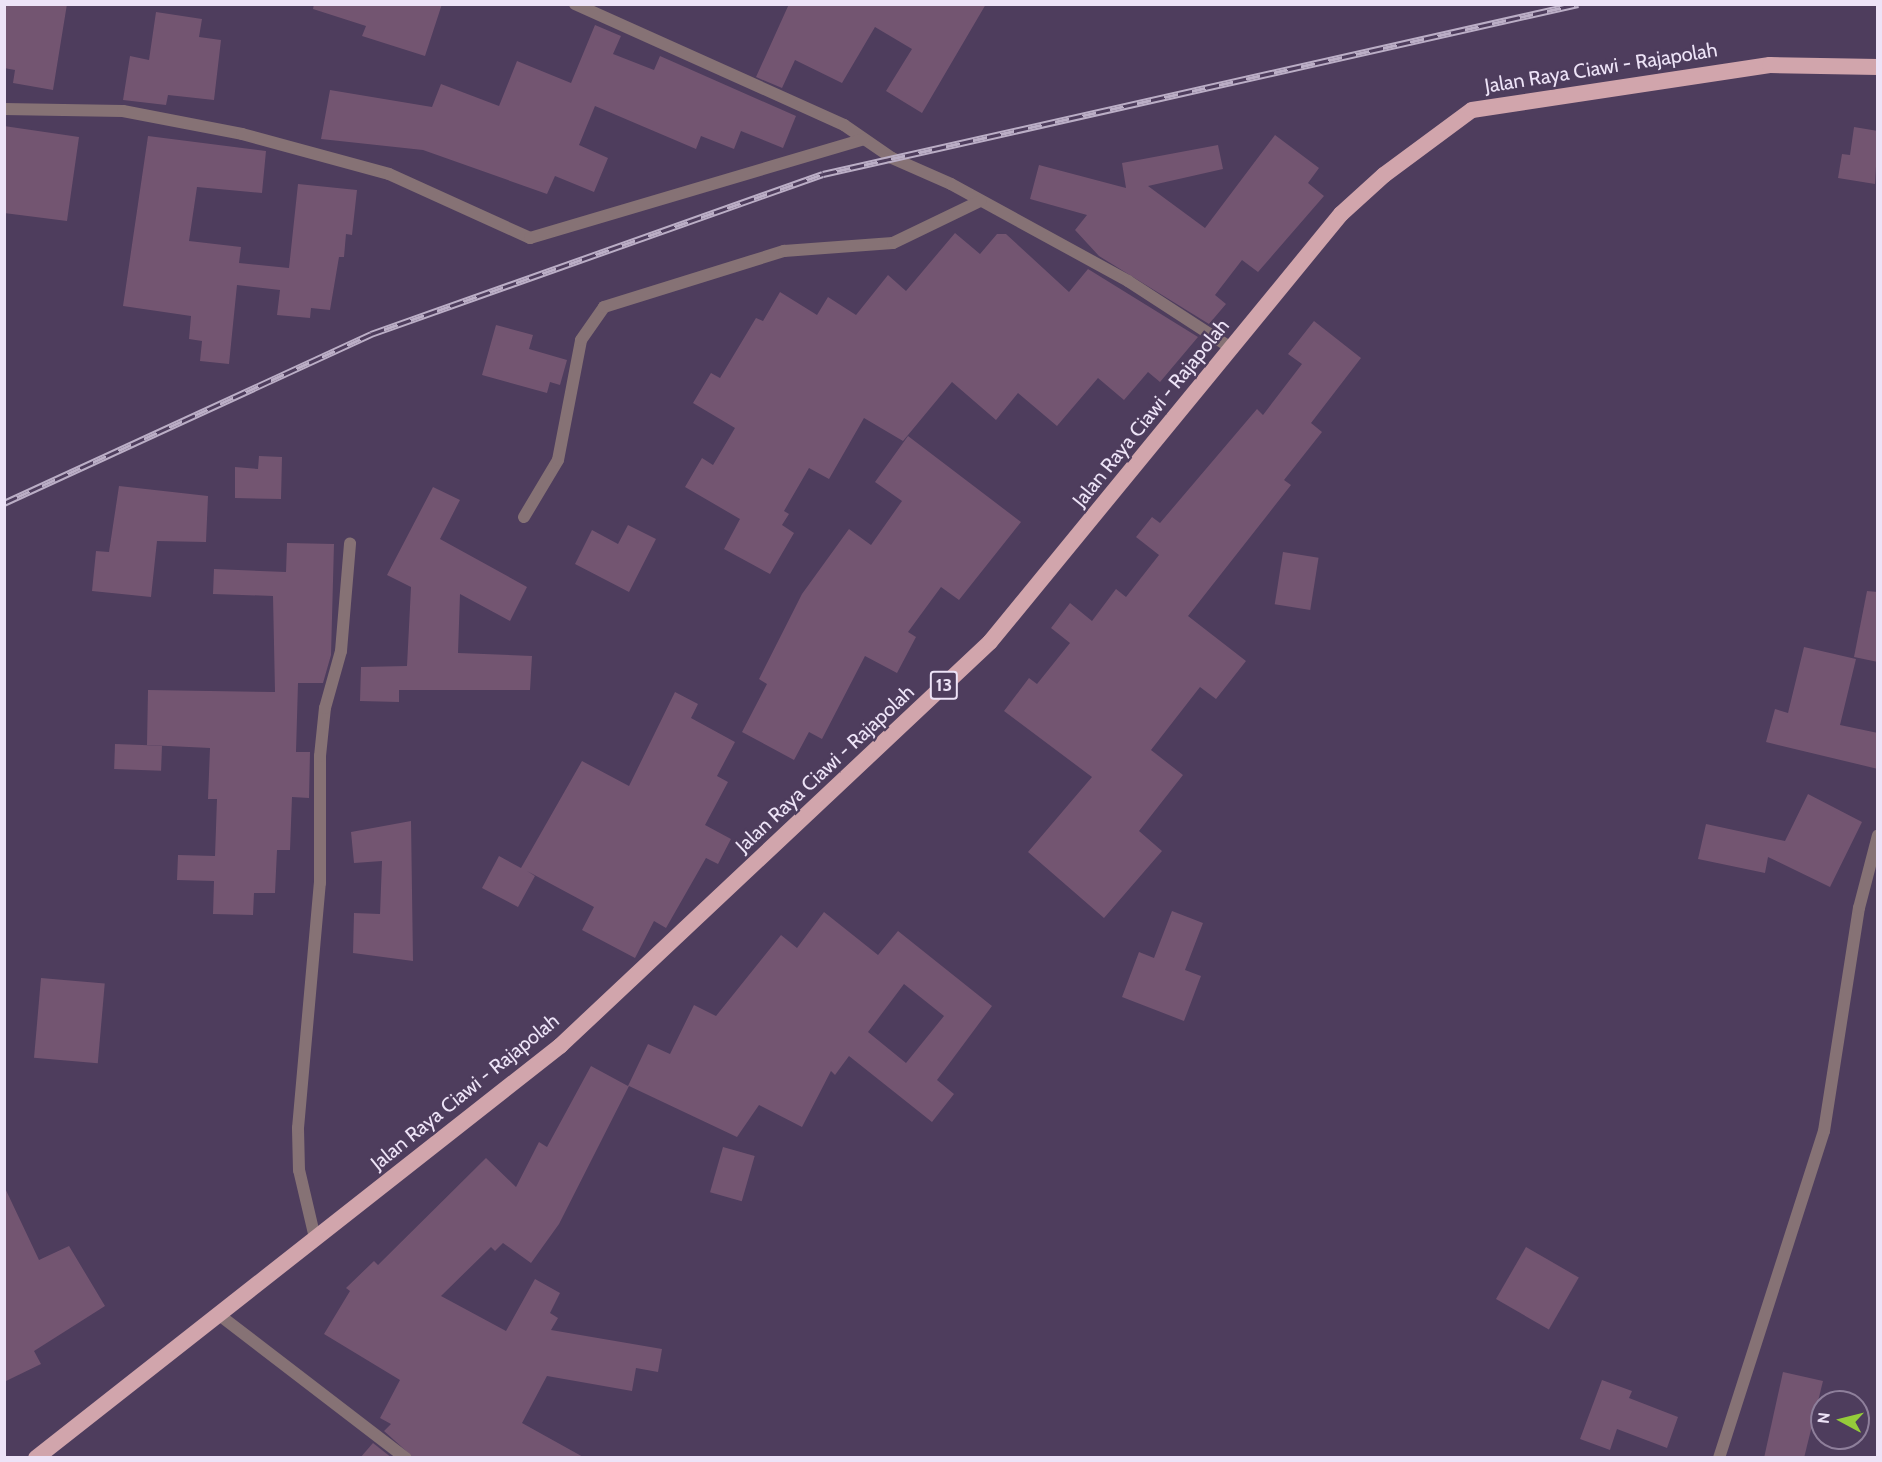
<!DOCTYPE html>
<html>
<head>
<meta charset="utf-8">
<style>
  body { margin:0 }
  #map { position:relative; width:1882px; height:1462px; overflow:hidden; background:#4e3d5d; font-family:Cabin,sans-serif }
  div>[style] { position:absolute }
  .building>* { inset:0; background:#735571; transform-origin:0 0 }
  .minor>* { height:12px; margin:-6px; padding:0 6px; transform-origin:6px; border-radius:6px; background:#867275 }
  .trunk>* { height:16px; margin:-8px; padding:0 8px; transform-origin:8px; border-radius:8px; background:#d1a5ac }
  .rail>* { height:7px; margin-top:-3.5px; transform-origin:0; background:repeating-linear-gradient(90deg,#4e3d5d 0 14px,#bbaec6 0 28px); box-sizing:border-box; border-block:2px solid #bbaec6 }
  span { translate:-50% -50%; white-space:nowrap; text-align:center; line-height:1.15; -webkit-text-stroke:4.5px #4e3d5d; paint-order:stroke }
  .shield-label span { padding:2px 4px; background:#4e3d5d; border:2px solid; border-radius:4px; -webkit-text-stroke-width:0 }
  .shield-label { font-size:18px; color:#ede3f7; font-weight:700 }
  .street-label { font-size:20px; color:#ede3f7 }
  .frame { position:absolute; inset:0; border:6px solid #ede3f7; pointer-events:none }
  .north { position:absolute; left:1810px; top:1390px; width:60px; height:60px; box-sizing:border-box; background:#4e3d5d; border:2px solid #8e7f9b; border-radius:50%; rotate:277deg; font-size:16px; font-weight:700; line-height:24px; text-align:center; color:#ede3f7 }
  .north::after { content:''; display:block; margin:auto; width:21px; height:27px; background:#95cc3a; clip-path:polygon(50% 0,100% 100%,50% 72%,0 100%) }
</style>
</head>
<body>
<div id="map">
  <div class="building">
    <div style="clip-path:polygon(4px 4px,67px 4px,53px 90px,13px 83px,15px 70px,4px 68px)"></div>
    <div style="clip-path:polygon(314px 4px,442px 4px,425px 56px,362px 36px,366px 26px,313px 9px)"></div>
    <div style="clip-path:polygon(789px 4px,986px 4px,922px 113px,886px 91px,912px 49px,875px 27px,842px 83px,795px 60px,782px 88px,756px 77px)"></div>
    <div style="clip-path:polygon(156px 12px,202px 19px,199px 37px,221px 40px,214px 100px,168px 95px,166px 105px,123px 100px,130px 56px,149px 60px)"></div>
    <div style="clip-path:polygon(595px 25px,621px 36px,613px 54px,654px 70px,660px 56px,796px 116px,783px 148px,741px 131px,734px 149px,701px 136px,696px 149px,595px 106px,579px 145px,608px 158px,594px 192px,555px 176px,547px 194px,423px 150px,321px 139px,330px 90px,432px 107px,441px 84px,499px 106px,517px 61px,571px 83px)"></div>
    <div style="clip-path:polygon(4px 126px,79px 137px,67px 221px,4px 213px)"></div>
    <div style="clip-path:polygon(1854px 127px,1878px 131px,1875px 184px,1838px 178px,1842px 154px,1850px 155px)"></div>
    <div style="clip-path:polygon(1275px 135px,1319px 168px,1308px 183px,1324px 196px,1258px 272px,1242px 260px,1215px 295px,1226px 304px,1209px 324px,1099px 256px,1075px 230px,1087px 215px,1030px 199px,1039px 165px,1126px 188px,1122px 163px,1218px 145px,1223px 169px,1148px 186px,1205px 228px)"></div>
    <div style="clip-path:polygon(148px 136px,266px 151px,262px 193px,197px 187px,189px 241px,241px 247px,239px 263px,289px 268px,298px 184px,357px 190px,352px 235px,346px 234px,344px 257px,339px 257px,330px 310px,311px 308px,310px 318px,277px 315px,280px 290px,237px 285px,229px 364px,200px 361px,202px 341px,189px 339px,191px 316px,123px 306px)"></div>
    <div style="clip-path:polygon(955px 233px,980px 254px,997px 234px,1006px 234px,1069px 292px,1088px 269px,1198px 337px,1160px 382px,1148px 372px,1124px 400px,1098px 378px,1057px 426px,1018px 393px,996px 420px,952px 382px,903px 441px,864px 418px,829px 479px,809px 468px,784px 511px,789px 514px,782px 525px,794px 533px,770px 574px,724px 549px,740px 519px,685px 487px,702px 458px,713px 465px,735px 428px,693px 403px,711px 373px,720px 378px,756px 318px,763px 321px,780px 292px,817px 315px,828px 297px,856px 315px,888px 275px,906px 291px)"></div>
    <div style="clip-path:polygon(1314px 321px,1361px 358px,1311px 423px,1322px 432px,1284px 480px,1291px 485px,1188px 616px,1246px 661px,1216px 699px,1200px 687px,1151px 750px,1183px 775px,1139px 831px,1162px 851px,1104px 918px,1028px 852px,1092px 777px,1004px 711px,1029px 678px,1037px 684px,1070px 643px,1051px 628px,1070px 603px,1092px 621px,1116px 589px,1126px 597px,1159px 555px,1136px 537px,1152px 517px,1160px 523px,1257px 409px,1263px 415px,1302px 364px,1288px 354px)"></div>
    <div style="clip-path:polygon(496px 325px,533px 335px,529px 349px,567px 360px,560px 385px,550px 382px,547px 393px,482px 375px)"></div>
    <div style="clip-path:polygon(908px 436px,1021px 522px,959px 600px,941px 587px,908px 632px,916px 637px,897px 673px,865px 656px,822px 739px,809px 732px,794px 760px,742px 732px,767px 684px,759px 679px,802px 594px,849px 529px,871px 545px,902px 501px,875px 482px)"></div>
    <div style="clip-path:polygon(259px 456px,282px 457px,281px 499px,235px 498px,235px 467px,258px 469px)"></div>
    <div style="clip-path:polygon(119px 486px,208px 496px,206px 542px,157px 541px,151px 597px,92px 591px,96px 551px,109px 552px)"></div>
    <div style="clip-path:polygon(433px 487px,460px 500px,440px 539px,527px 587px,510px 621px,460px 594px,458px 653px,532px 656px,530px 690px,399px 690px,399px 702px,360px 701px,361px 667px,407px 666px,411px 587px,387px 575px)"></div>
    <div style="clip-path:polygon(628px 525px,656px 539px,629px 592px,575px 564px,592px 530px,618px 544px)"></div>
    <div style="clip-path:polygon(287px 543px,334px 544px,331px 655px,323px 683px,298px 683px,296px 752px,310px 752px,309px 798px,292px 797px,290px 850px,277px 850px,275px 893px,254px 893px,253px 915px,213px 914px,214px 881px,177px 880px,178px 855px,215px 856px,217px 799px,208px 799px,210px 748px,147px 745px,148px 690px,275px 692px,273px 596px,213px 594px,214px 569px,286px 572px)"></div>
    <div style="left:1283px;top:552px;width:36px;height:53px;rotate:9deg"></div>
    <div style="clip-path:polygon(1867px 591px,1878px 592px,1878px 662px,1854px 657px)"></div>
    <div style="clip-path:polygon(1804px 647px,1856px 659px,1840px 725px,1878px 733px,1878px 769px,1766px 742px,1775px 709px,1788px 713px)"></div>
    <div style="clip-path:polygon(675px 692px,698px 704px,691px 718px,735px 742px,717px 776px,728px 782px,705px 825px,731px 839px,718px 864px,706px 858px,666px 928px,654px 921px,635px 958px,582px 930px,594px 907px,527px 871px,535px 876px,518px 907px,482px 888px,499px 856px,521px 868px,582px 761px,629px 786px)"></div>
    <div style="left:115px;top:744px;width:47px;height:25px;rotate:2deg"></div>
    <div style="clip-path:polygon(1808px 794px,1862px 822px,1830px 887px,1768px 857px,1765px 873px,1698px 859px,1706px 824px,1785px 841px)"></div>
    <div style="clip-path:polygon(411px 821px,413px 961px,353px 953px,354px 913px,380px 914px,382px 861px,354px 863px,351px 832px)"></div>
    <div style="clip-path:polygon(1172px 911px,1203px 923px,1185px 970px,1201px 976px,1184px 1021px,1122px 997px,1139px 952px,1154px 958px)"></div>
    <div style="clip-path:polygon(evenodd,824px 912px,878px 955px,898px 931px,992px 1006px,937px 1080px,954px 1094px,932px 1122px,849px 1056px,835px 1075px,831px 1071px,802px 1127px,759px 1105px,737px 1137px,629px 1086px,559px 1224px,531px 1263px,503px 1243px,495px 1251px,491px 1247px,441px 1296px,506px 1331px,535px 1279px,560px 1293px,550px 1313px,558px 1318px,551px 1330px,662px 1349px,658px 1372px,636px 1368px,632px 1391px,547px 1376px,522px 1423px,585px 1458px,414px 1458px,384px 1431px,391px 1424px,380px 1418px,400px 1380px,324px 1334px,350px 1291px,346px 1288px,374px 1261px,378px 1265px,486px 1158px,516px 1187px,539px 1142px,547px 1147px,591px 1066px,628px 1086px,648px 1044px,670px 1054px,694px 1005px,716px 1016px,781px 935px,797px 948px,824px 912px,904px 984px,944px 1016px,906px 1063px,868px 1032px,904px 984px)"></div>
    <div style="left:41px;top:978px;width:64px;height:80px;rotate:5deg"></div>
    <div style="left:723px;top:1147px;width:33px;height:47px;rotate:16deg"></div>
    <div style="clip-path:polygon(4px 1186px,39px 1260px,69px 1246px,105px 1306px,34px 1351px,41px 1364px,4px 1382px)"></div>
    <div style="left:1526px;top:1247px;width:61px;height:60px;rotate:30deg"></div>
    <div style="clip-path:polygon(1783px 1372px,1823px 1381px,1804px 1458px,1764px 1458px)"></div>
    <div style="clip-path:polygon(1602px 1380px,1632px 1391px,1629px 1398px,1678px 1417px,1667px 1448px,1617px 1429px,1610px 1450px,1580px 1439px)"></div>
    <div style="clip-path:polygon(373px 1443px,392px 1458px,360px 1458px)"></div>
  </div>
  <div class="minor">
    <div style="left:575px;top:4px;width:295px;rotate:24.2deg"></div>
    <div style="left:844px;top:125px;width:58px;rotate:34.5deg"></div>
    <div style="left:892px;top:158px;width:64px;rotate:23.8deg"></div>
    <div style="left:951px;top:184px;width:202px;rotate:28.7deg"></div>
    <div style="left:1128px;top:281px;width:123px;rotate:33deg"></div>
    <div style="left:4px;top:109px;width:119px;rotate:1deg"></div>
    <div style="left:123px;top:111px;width:121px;rotate:10.9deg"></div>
    <div style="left:242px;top:134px;width:152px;rotate:15.2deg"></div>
    <div style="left:389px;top:174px;width:155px;rotate:24.4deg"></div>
    <div style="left:530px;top:238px;width:348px;rotate:-16.5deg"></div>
    <div style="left:524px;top:517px;width:66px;rotate:-59.2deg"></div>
    <div style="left:558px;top:460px;width:122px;rotate:-79.1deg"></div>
    <div style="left:581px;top:340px;width:40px;rotate:-55.1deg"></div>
    <div style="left:604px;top:307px;width:189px;rotate:-17.3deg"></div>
    <div style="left:784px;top:251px;width:109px;rotate:-4.2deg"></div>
    <div style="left:893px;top:243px;width:97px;rotate:-25.8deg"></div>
    <div style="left:315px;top:1238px;width:70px;rotate:-103.2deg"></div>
    <div style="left:299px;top:1170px;width:42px;rotate:-91.4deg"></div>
    <div style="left:298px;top:1128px;width:246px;rotate:-84.9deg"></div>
    <div style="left:320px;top:883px;width:127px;rotate:-90deg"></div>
    <div style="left:320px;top:756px;width:48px;rotate:-84.1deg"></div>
    <div style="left:325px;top:708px;width:59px;rotate:-74.3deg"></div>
    <div style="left:341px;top:651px;width:108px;rotate:-85.2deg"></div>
    <div style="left:218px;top:1314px;width:237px;rotate:37.5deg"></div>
    <div style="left:1719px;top:1458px;width:343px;rotate:-72.2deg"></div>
    <div style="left:1824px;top:1131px;width:226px;rotate:-81.1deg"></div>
    <div style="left:1859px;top:908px;width:75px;rotate:-75.4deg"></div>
  </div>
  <div class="trunk">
    <div style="left:36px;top:1458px;width:667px;rotate:-38.18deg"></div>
    <div style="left:560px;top:1046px;width:590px;rotate:-43.21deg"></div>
    <div style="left:990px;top:642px;width:554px;rotate:-50.65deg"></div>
    <div style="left:1341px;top:214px;width:58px;rotate:-42.2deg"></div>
    <div style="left:1384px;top:175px;width:109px;rotate:-36.5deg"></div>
    <div style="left:1472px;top:110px;width:301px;rotate:-8.6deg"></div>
    <div style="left:1770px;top:65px;width:108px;rotate:1.1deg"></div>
  </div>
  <div class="rail">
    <div style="left:4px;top:503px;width:404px;rotate:-24.7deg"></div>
    <div style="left:371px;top:334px;width:479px;rotate:-19.5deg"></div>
    <div style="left:823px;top:174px;width:774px;rotate:-12.69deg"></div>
  </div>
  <div class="shield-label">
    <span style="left:944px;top:685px">13</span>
  </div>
  <div class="street-label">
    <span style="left:1601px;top:68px;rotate:-9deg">Jalan Raya Ciawi - Rajapolah</span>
    <span style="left:1151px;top:413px;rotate:-51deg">Jalan Raya Ciawi - Rajapolah</span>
    <span style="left:825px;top:769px;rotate:-43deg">Jalan Raya Ciawi - Rajapolah</span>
    <span style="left:465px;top:1092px;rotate:-39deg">Jalan Raya Ciawi - Rajapolah</span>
  </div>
  <div class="frame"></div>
  <div class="north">N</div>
</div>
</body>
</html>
